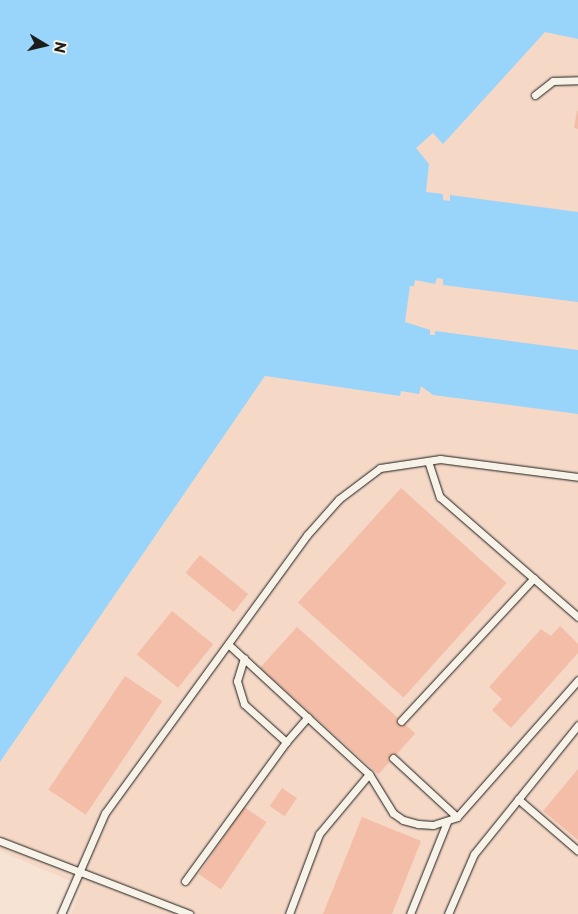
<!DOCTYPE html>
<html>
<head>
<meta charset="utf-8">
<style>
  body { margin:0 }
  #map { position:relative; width:578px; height:914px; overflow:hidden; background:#f6e3d4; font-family:"Playpen Sans",sans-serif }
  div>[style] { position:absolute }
  .built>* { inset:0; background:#f5d8c6 }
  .water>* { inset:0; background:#99d4fa }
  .building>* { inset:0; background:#f3bda7; transform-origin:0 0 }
  .roads { filter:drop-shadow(0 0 1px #1c1c1c) drop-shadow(0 0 1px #1c1c1c) }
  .service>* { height:7px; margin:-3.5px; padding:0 3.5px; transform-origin:3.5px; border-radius:3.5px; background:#f7f3e8 }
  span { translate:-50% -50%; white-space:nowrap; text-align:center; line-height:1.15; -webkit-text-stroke:4.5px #f7f3e8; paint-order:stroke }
  .north { position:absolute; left:20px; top:20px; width:50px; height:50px; -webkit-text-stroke:4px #f7f3e8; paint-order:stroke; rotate:99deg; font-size:14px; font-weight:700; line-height:20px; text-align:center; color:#1c1c1c }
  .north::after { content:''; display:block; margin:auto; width:18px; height:22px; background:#1c1c1c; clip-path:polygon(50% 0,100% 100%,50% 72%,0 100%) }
</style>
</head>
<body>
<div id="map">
  <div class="built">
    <div style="clip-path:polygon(545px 32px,578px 39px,578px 914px,71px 914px,82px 886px,0 851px,0 762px,265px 376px,400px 396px,410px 326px,405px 322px,410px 285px,414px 285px,429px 164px,416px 148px,433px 133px,443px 143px)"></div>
  </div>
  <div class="water">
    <div style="clip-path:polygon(0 0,578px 0,578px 39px,545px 32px,443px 144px,433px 133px,416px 148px,429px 164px,426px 192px,443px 194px,443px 200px,450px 201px,450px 195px,578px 212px,578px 302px,443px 285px,443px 279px,437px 278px,435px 284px,415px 280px,414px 286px,410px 286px,405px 322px,430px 330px,430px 335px,435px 335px,435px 331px,578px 350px,578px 414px,433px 395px,421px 386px,419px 394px,401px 391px,400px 396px,265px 376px,0 762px)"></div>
  </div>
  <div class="building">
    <div style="clip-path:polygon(577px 111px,578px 111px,578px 129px,574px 128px)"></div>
    <div style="left:401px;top:488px;width:142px;height:154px;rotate:42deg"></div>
    <div style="left:200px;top:555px;width:62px;height:23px;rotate:39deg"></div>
    <div style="left:172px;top:611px;width:53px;height:56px;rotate:39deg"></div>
    <div style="clip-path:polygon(560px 626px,578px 644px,578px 653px,511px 728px,492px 710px,502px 699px,489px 687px,541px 629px,551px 636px)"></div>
    <div style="left:297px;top:627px;width:159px;height:55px;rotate:42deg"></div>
    <div style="left:125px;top:676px;width:45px;height:137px;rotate:34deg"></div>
    <div style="clip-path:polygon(578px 769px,578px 840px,543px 811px)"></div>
    <div style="left:282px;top:788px;width:18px;height:22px;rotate:34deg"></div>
    <div style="left:244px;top:807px;width:27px;height:81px;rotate:34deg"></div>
    <div style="clip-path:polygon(362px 817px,421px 841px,392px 914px,323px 914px)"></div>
  </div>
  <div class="roads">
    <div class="service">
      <div style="left:535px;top:95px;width:23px;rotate:-38deg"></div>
      <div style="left:553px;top:81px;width:25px;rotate:-2deg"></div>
      <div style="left:428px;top:461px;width:38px;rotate:72deg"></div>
      <div style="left:440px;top:497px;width:183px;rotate:41deg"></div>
      <div style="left:228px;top:644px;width:192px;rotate:42.7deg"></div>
      <div style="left:369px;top:774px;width:46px;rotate:58.4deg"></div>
      <div style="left:393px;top:813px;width:12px;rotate:35deg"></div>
      <div style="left:403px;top:820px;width:16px;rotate:15deg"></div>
      <div style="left:418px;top:824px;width:15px;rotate:4deg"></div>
      <div style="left:433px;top:825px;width:25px;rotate:-18deg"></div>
      <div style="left:457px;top:817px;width:183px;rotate:-48.5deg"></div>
      <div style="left:244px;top:658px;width:24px;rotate:107deg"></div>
      <div style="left:237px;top:681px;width:24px;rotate:73deg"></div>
      <div style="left:244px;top:704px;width:57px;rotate:42.1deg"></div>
      <div style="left:401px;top:721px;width:195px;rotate:-47.1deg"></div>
      <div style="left:393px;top:758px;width:87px;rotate:42.7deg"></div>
      <div style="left:518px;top:799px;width:79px;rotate:40.9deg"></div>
      <div style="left:0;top:841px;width:203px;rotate:21.1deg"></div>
      <div style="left:185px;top:881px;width:172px;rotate:-54deg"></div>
      <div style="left:286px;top:742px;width:33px;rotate:-49deg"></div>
      <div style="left:61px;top:914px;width:110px;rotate:-66.5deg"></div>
      <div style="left:105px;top:813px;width:344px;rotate:-54deg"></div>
      <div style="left:307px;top:535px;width:48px;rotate:-48.4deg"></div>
      <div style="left:339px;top:499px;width:51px;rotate:-37.1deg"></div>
      <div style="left:380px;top:468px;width:61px;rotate:-8.5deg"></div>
      <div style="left:440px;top:459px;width:139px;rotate:7.4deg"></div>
      <div style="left:289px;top:914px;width:85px;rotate:-69.4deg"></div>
      <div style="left:319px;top:834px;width:78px;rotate:-50.2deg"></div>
      <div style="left:410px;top:914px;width:99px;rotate:-68.1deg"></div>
      <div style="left:448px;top:914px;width:65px;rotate:-66.6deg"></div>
      <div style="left:474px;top:854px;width:166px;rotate:-51.1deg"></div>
    </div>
  </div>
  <div class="north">N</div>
</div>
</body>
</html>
